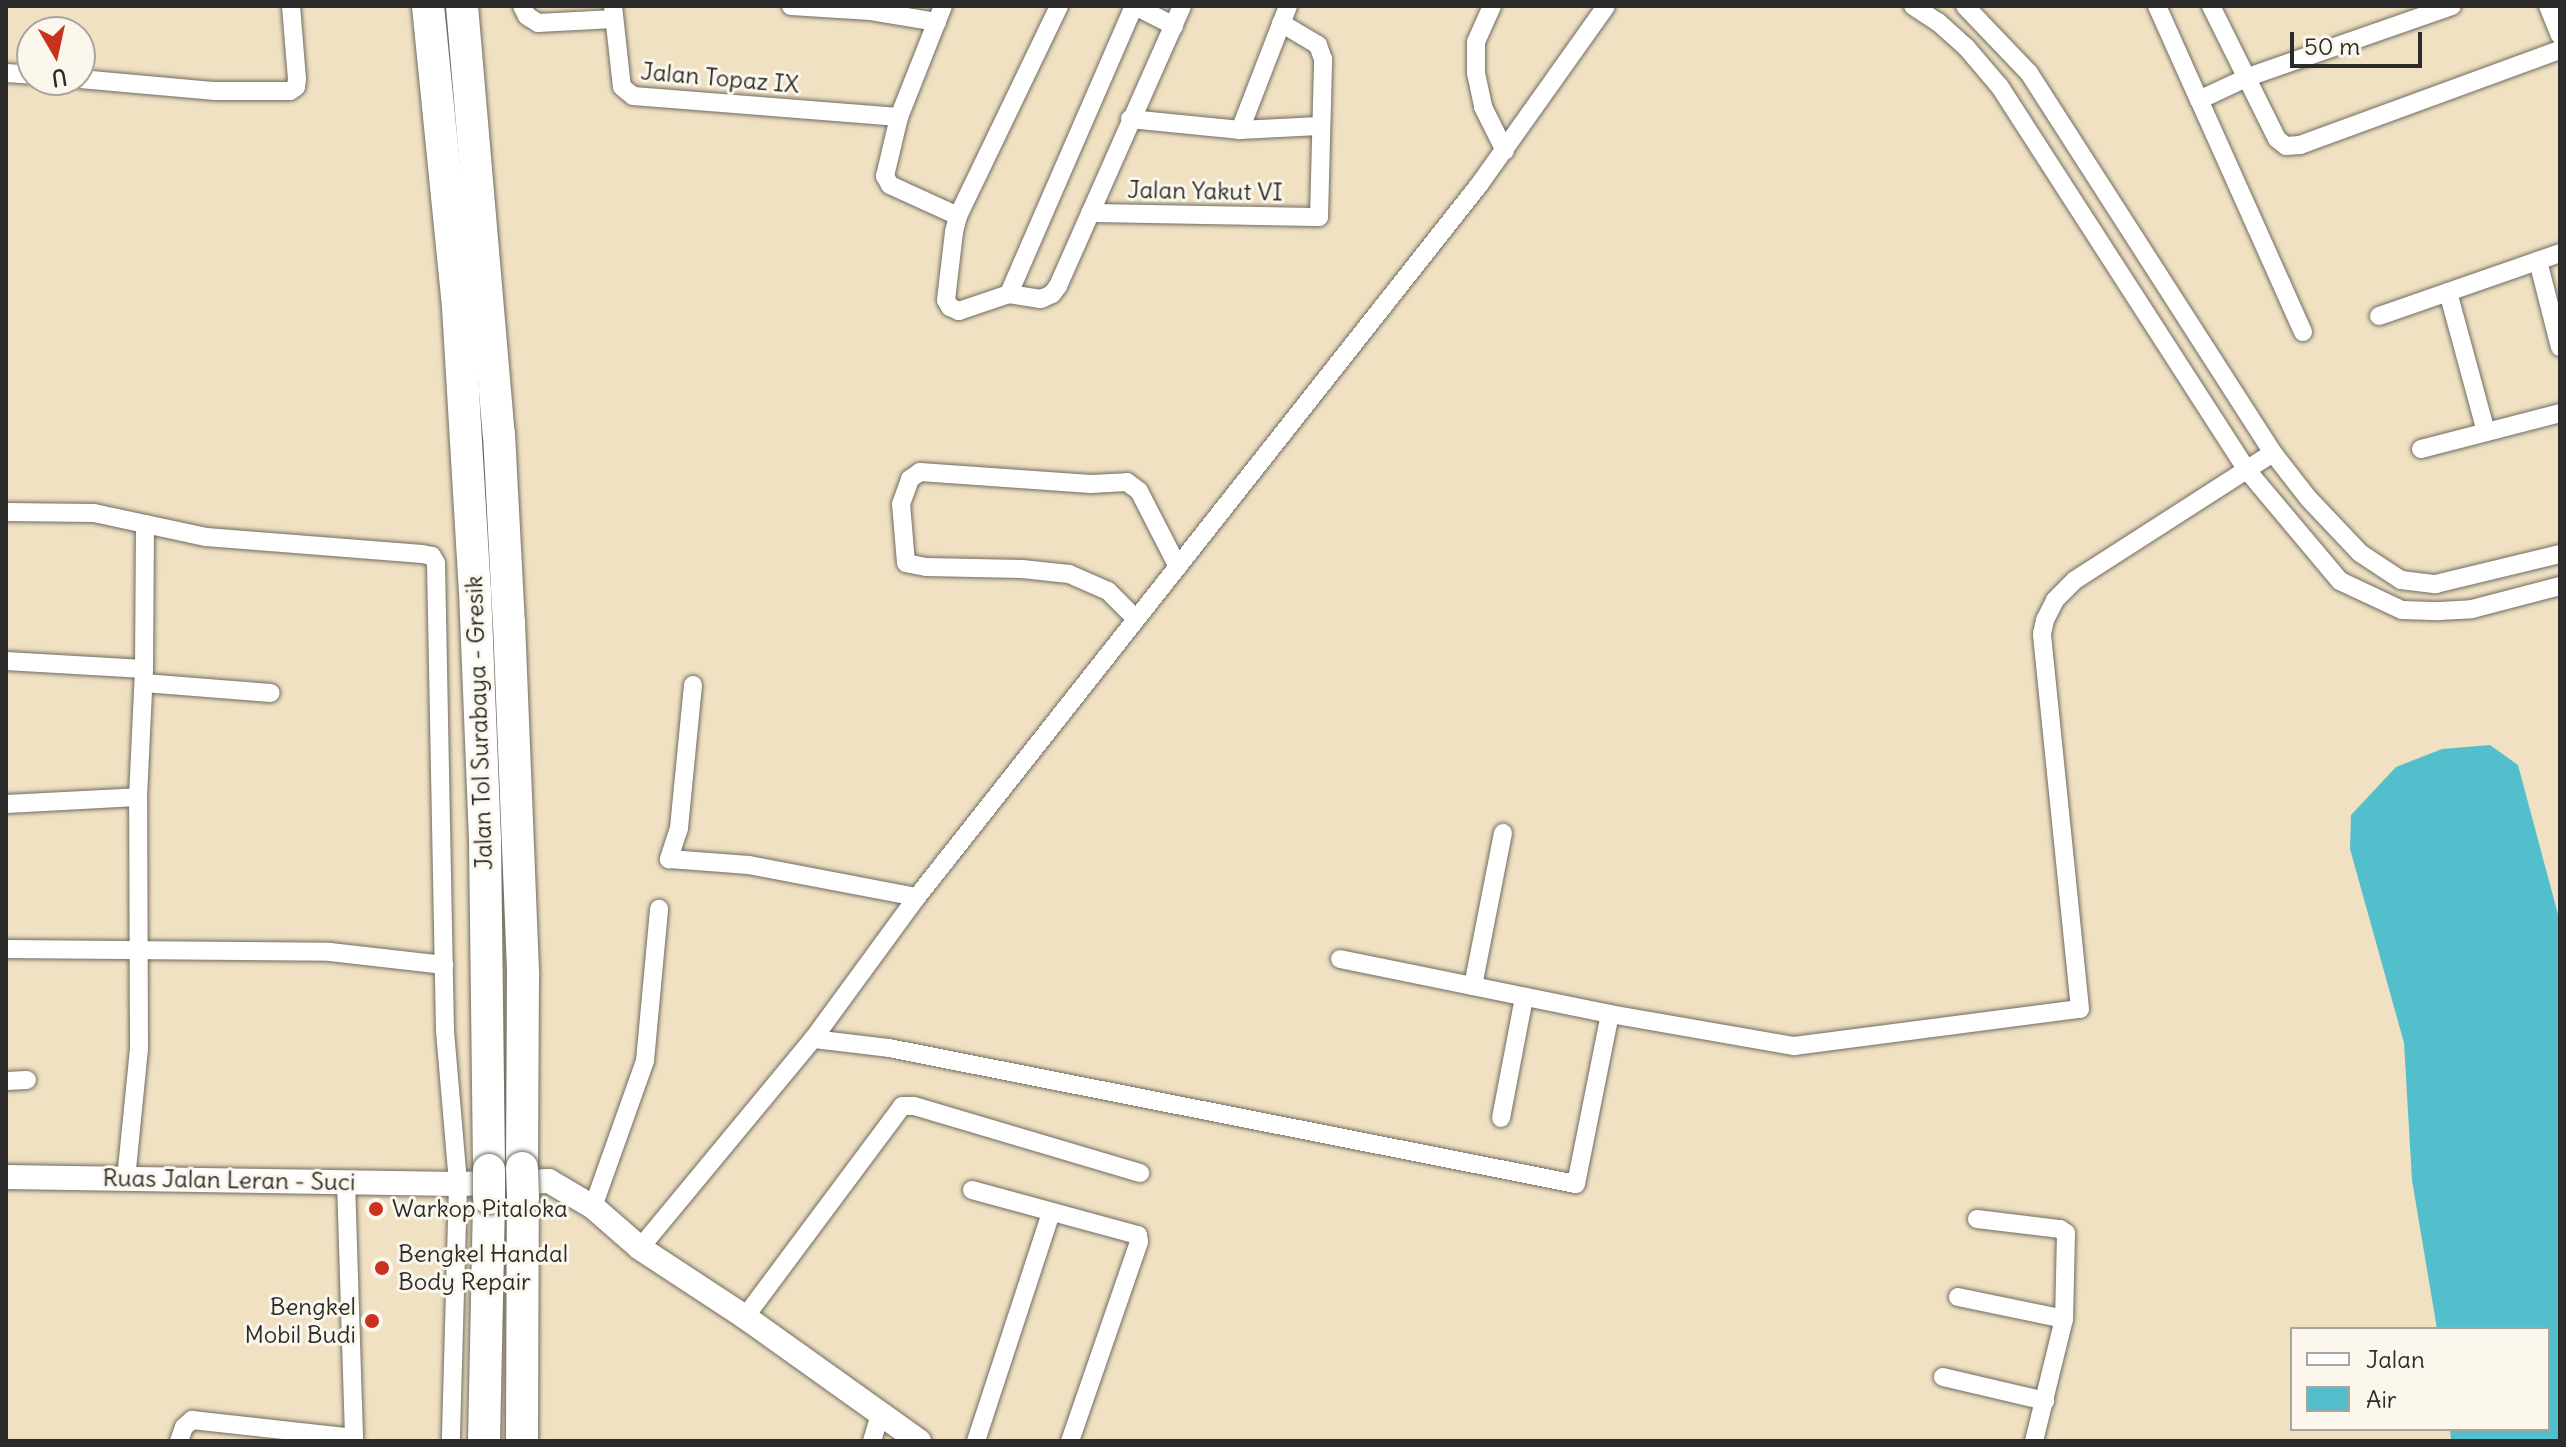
<!DOCTYPE html>
<html>
<head>
<meta charset="utf-8">
<style>
  body { margin:0 }
  #map { position:relative; width:2566px; height:1447px; overflow:hidden; background:#f0e1c3; font-family:Delius,sans-serif }
  div>[style] { position:absolute }
  .water>* { inset:0; background:#53bfcd }
  .roads { filter:drop-shadow(0 0 2px #706b60) drop-shadow(0 0 2px #706b60) }
  .minor>* { height:18px; margin:-9px; padding:0 9px; transform-origin:9px; border-radius:9px; background:#fff }
  .secondary>* { height:24px; margin:-12px; padding:0 12px; transform-origin:12px; border-radius:12px; background:#fff }
  .motorway>* { height:32px; margin:-16px; padding:0 16px; transform-origin:16px; border-radius:16px; background:#fff }
  .bridges { filter:drop-shadow(0 0 2px #706b60) drop-shadow(0 0 2px #706b60) }
  .motorway-bridge>* { height:32px; margin:-16px; padding:0 16px; transform-origin:16px; border-radius:16px; background:#fff }
  .dots>* { width:22px; height:22px; translate:-50% -50%; box-sizing:border-box; border:4px solid #fbf7ec; border-radius:50% }
  span { translate:-50% -50%; white-space:nowrap; text-align:center; line-height:1.15; -webkit-text-stroke:6px #fbf7ec; paint-order:stroke }
  .street-label { font-size:24px; color:#2b2b2b }
  .poi-label { font-size:24px; color:#2b2b2b }
  .left { translate:0 -50%; text-align:left }
  .right { translate:-100% -50%; text-align:right }
  .frame { position:absolute; inset:0; border:8px solid #2b2b2b; pointer-events:none }
  .legend { position:absolute; left:2290px; top:1327px; width:260px; height:104px; box-sizing:border-box; background:#fbf7ec; border:2px solid #a8a59f; margin:0; padding:10px 14px; list-style:none; font-size:24px; color:#2b2b2b }
  .legend li { display:flex; align-items:center; gap:16px; height:40px }
  .legend b { width:40px; border:2px solid #a8a59f }
  .north { position:absolute; left:16px; top:16px; width:80px; height:80px; box-sizing:border-box; background:#fbf7ec; border:2px solid #a8a59f; border-radius:50%; rotate:171deg; font-size:22px; font-weight:700; line-height:32px; text-align:center; color:#2b2b2b }
  .north::after { content:''; display:block; margin:auto; width:28px; height:36px; background:#c8321e; clip-path:polygon(50% 0,100% 100%,50% 72%,0 100%) }
  .scale { position:absolute; left:2290px; top:32px; width:132px; height:36px; box-sizing:border-box; border:4px solid #2b2b2b; border-top:0; padding-left:10px; font-size:24px; line-height:28px; white-space:nowrap; color:#2b2b2b; -webkit-text-stroke:6px #fbf7ec; paint-order:stroke }
</style>
</head>
<body>
<div id="map">
  <div class="water">
    <div style="clip-path:polygon(2490px 745px,2518px 765px,2560px 922px,2560px 1441px,2451px 1441px,2450px 1429px,2548px 1429px,2548px 1329px,2437px 1329px,2412px 1180px,2404px 1043px,2350px 849px,2351px 815px,2396px 767px,2442px 749px)"></div>
  </div>
  <div class="roads">
    <div class="minor">
      <div style="left:522px;top:6px;width:11px;rotate:63deg"></div>
      <div style="left:527px;top:16px;width:13px;rotate:32deg"></div>
      <div style="left:538px;top:23px;width:76px;rotate:-3deg"></div>
      <div style="left:613px;top:6px;width:81px;rotate:83.7deg"></div>
      <div style="left:622px;top:87px;width:14px;rotate:39deg"></div>
      <div style="left:633px;top:96px;width:267px;rotate:4.5deg"></div>
      <div style="left:791px;top:6px;width:80px;rotate:3.6deg"></div>
      <div style="left:871px;top:11px;width:67px;rotate:9.5deg"></div>
      <div style="left:943px;top:6px;width:119px;rotate:111.6deg"></div>
      <div style="left:899px;top:117px;width:61px;rotate:103.3deg"></div>
      <div style="left:885px;top:176px;width:10px;rotate:61deg"></div>
      <div style="left:890px;top:185px;width:75px;rotate:24.5deg"></div>
      <div style="left:1134px;top:6px;width:314px;rotate:113.5deg"></div>
      <div style="left:1009px;top:294px;width:32px;rotate:9deg"></div>
      <div style="left:1041px;top:299px;width:12px;rotate:-24deg"></div>
      <div style="left:1052px;top:294px;width:10px;rotate:-53deg"></div>
      <div style="left:1058px;top:286px;width:306px;rotate:-66.1deg"></div>
      <div style="left:1135px;top:6px;width:44px;rotate:27.1deg"></div>
      <div style="left:1492px;top:6px;width:39px;rotate:114deg"></div>
      <div style="left:1476px;top:42px;width:31px;rotate:90deg"></div>
      <div style="left:1476px;top:73px;width:35px;rotate:78deg"></div>
      <div style="left:1483px;top:107px;width:49px;rotate:63.4deg"></div>
      <div style="left:1913px;top:6px;width:30px;rotate:33deg"></div>
      <div style="left:1938px;top:22px;width:38px;rotate:42deg"></div>
      <div style="left:1966px;top:47px;width:52px;rotate:49.6deg"></div>
      <div style="left:2000px;top:87px;width:454px;rotate:57.2deg"></div>
      <div style="left:2246px;top:469px;width:146px;rotate:50deg"></div>
      <div style="left:2340px;top:581px;width:68px;rotate:25.1deg"></div>
      <div style="left:2402px;top:610px;width:37px;rotate:2deg"></div>
      <div style="left:2439px;top:611px;width:33px;rotate:-3deg"></div>
      <div style="left:2472px;top:609px;width:91px;rotate:-14.6deg"></div>
      <div style="left:1965px;top:6px;width:93px;rotate:46.3deg"></div>
      <div style="left:2029px;top:73px;width:452px;rotate:57.3deg"></div>
      <div style="left:2273px;top:453px;width:58px;rotate:52deg"></div>
      <div style="left:2309px;top:499px;width:74px;rotate:46.6deg"></div>
      <div style="left:2360px;top:553px;width:49px;rotate:33.4deg"></div>
      <div style="left:2401px;top:580px;width:35px;rotate:7deg"></div>
      <div style="left:2436px;top:584px;width:128px;rotate:-13.6deg"></div>
      <div style="left:2157px;top:6px;width:103px;rotate:65.9deg"></div>
      <div style="left:2211px;top:6px;width:148px;rotate:63.6deg"></div>
      <div style="left:2277px;top:139px;width:11px;rotate:38deg"></div>
      <div style="left:2286px;top:146px;width:14px;rotate:-4deg"></div>
      <div style="left:2300px;top:145px;width:277px;rotate:-20.1deg"></div>
      <div style="left:2548px;top:6px;width:31px;rotate:68deg"></div>
      <div style="left:6px;top:73px;width:26px;rotate:4deg"></div>
      <div style="left:80px;top:79px;width:136px;rotate:5.1deg"></div>
      <div style="left:215px;top:91px;width:75px"></div>
      <div style="left:290px;top:91px;width:7px;rotate:-34deg"></div>
      <div style="left:296px;top:87px;width:8px;rotate:-83deg"></div>
      <div style="left:297px;top:79px;width:73px;rotate:-94.7deg"></div>
      <div style="left:1130px;top:119px;width:111px;rotate:5.7deg"></div>
      <div style="left:1240px;top:130px;width:79px;rotate:-2.9deg"></div>
      <div style="left:1240px;top:130px;width:133px;rotate:-68.8deg"></div>
      <div style="left:1090px;top:213px;width:229px;rotate:1deg"></div>
      <div style="left:1319px;top:217px;width:158px;rotate:-88.5deg"></div>
      <div style="left:1323px;top:59px;width:15px;rotate:-110deg"></div>
      <div style="left:1318px;top:45px;width:43px;rotate:-149.3deg"></div>
      <div style="left:2538px;top:261px;width:89px;rotate:75.7deg"></div>
      <div style="left:2448px;top:292px;width:145px;rotate:74.8deg"></div>
      <div style="left:1009px;top:294px;width:53px;rotate:161.2deg"></div>
      <div style="left:959px;top:311px;width:10px;rotate:-156deg"></div>
      <div style="left:950px;top:307px;width:8px;rotate:-120deg"></div>
      <div style="left:946px;top:300px;width:68px;rotate:-83.3deg"></div>
      <div style="left:954px;top:232px;width:16px;rotate:-76deg"></div>
      <div style="left:958px;top:216px;width:233px;rotate:-64.3deg"></div>
      <div style="left:2379px;top:316px;width:192px;rotate:-19.2deg"></div>
      <div style="left:2303px;top:332px;width:254px;rotate:-114.1deg"></div>
      <div style="left:2199px;top:100px;width:54px;rotate:-25.1deg"></div>
      <div style="left:2248px;top:77px;width:216px;rotate:-19.2deg"></div>
      <div style="left:2421px;top:449px;width:144px;rotate:-14.5deg"></div>
      <div style="left:6px;top:512px;width:88px;rotate:0.7deg"></div>
      <div style="left:94px;top:513px;width:115px;rotate:12.1deg"></div>
      <div style="left:206px;top:537px;width:217px;rotate:4.5deg"></div>
      <div style="left:422px;top:554px;width:10px;rotate:11deg"></div>
      <div style="left:432px;top:556px;width:8px;rotate:60deg"></div>
      <div style="left:436px;top:563px;width:468px;rotate:88.9deg"></div>
      <div style="left:445px;top:1031px;width:154px;rotate:85.1deg"></div>
      <div style="left:458px;top:1184px;width:257px;rotate:91.6deg"></div>
      <div style="left:1136px;top:619px;width:40px;rotate:-135deg"></div>
      <div style="left:1108px;top:591px;width:43px;rotate:-156.4deg"></div>
      <div style="left:1069px;top:574px;width:47px;rotate:-173.9deg"></div>
      <div style="left:1022px;top:569px;width:96px;rotate:-178.8deg"></div>
      <div style="left:926px;top:567px;width:20px;rotate:-169deg"></div>
      <div style="left:906px;top:563px;width:59px;rotate:-94.8deg"></div>
      <div style="left:901px;top:504px;width:27px;rotate:-70deg"></div>
      <div style="left:910px;top:479px;width:12px;rotate:-35deg"></div>
      <div style="left:920px;top:472px;width:171px;rotate:4deg"></div>
      <div style="left:1091px;top:484px;width:36px;rotate:-3deg"></div>
      <div style="left:1127px;top:482px;width:15px;rotate:37deg"></div>
      <div style="left:1139px;top:491px;width:85px;rotate:62.8deg"></div>
      <div style="left:6px;top:661px;width:138px;rotate:3.3deg"></div>
      <div style="left:144px;top:683px;width:127px;rotate:4.5deg"></div>
      <div style="left:693px;top:685px;width:144px;rotate:95.6deg"></div>
      <div style="left:679px;top:828px;width:33px;rotate:108deg"></div>
      <div style="left:669px;top:859px;width:80px;rotate:4.3deg"></div>
      <div style="left:749px;top:865px;width:171px;rotate:10.8deg"></div>
      <div style="left:6px;top:804px;width:132px;rotate:-3deg"></div>
      <div style="left:6px;top:949px;width:324px;rotate:0.5deg"></div>
      <div style="left:330px;top:952px;width:115px;rotate:6.5deg"></div>
      <div style="left:1340px;top:959px;width:276px;rotate:11.5deg"></div>
      <div style="left:1610px;top:1014px;width:187px;rotate:9.9deg"></div>
      <div style="left:1794px;top:1046px;width:288px;rotate:-7.4deg"></div>
      <div style="left:2080px;top:1009px;width:377px;rotate:-95.8deg"></div>
      <div style="left:2042px;top:634px;width:14px;rotate:-78deg"></div>
      <div style="left:2045px;top:620px;width:22px;rotate:-63deg"></div>
      <div style="left:2055px;top:600px;width:28px;rotate:-45deg"></div>
      <div style="left:2075px;top:580px;width:235px;rotate:-32.7deg"></div>
      <div style="left:1473px;top:986px;width:156px;rotate:-78.9deg"></div>
      <div style="left:813px;top:1039px;width:77px;rotate:6.8deg"></div>
      <div style="left:889px;top:1048px;width:700px;rotate:11.2deg"></div>
      <div style="left:1576px;top:1184px;width:173px;rotate:-78.7deg"></div>
      <div style="left:6px;top:1081px;width:21px;rotate:-3deg"></div>
      <div style="left:1501px;top:1118px;width:123px;rotate:-79.2deg"></div>
      <div style="left:126px;top:1179px;width:131px;rotate:-84.3deg"></div>
      <div style="left:139px;top:1049px;width:252px;rotate:-90.2deg"></div>
      <div style="left:138px;top:797px;width:128px;rotate:-87.3deg"></div>
      <div style="left:144px;top:669px;width:145px;rotate:-89.6deg"></div>
      <div style="left:346px;top:1182px;width:259px;rotate:88.2deg"></div>
      <div style="left:972px;top:1190px;width:172px;rotate:15.2deg"></div>
      <div style="left:1138px;top:1235px;width:7px;rotate:82deg"></div>
      <div style="left:1139px;top:1242px;width:211px;rotate:109.1deg"></div>
      <div style="left:593px;top:1207px;width:155px;rotate:-70.4deg"></div>
      <div style="left:645px;top:1061px;width:153px;rotate:-84.7deg"></div>
      <div style="left:1977px;top:1219px;width:84px;rotate:6.9deg"></div>
      <div style="left:2060px;top:1229px;width:7px;rotate:34deg"></div>
      <div style="left:2066px;top:1233px;width:86px;rotate:91.3deg"></div>
      <div style="left:2064px;top:1319px;width:126px;rotate:103.8deg"></div>
      <div style="left:640px;top:1248px;width:271px;rotate:-50.4deg"></div>
      <div style="left:813px;top:1039px;width:176px;rotate:-53.8deg"></div>
      <div style="left:917px;top:897px;width:907px;rotate:-51.72deg"></div>
      <div style="left:1479px;top:185px;width:219px;rotate:-54.6deg"></div>
      <div style="left:1958px;top:1297px;width:108px;rotate:11.7deg"></div>
      <div style="left:745px;top:1317px;width:263px;rotate:-53.3deg"></div>
      <div style="left:902px;top:1106px;width:12px"></div>
      <div style="left:914px;top:1106px;width:236px;rotate:16.5deg"></div>
      <div style="left:1943px;top:1377px;width:105px;rotate:13.2deg"></div>
      <div style="left:179px;top:1441px;width:15px;rotate:-70deg"></div>
      <div style="left:184px;top:1427px;width:11px;rotate:-41deg"></div>
      <div style="left:192px;top:1420px;width:163px;rotate:6.3deg"></div>
      <div style="left:872px;top:1441px;width:28px;rotate:-73deg"></div>
      <div style="left:976px;top:1441px;width:240px;rotate:-71.8deg"></div>
    </div>
    <div class="secondary">
      <div style="left:6px;top:1177px;width:452px;rotate:0.9deg"></div>
      <div style="left:458px;top:1184px;width:91px;rotate:-1.9deg"></div>
      <div style="left:549px;top:1181px;width:51px;rotate:30.6deg"></div>
      <div style="left:593px;top:1207px;width:62px;rotate:41.1deg"></div>
      <div style="left:640px;top:1248px;width:126px;rotate:33.3deg"></div>
      <div style="left:745px;top:1317px;width:214px;rotate:35.5deg"></div>
    </div>
    <div class="motorway">
      <div style="left:428px;top:6px;width:302px;rotate:84.3deg"></div>
      <div style="left:458px;top:307px;width:285px;rotate:86.6deg"></div>
      <div style="left:475px;top:591px;width:248px;rotate:87.7deg"></div>
      <div style="left:485px;top:839px;width:331px;rotate:89.3deg"></div>
      <div style="left:462px;top:6px;width:430px;rotate:85.1deg"></div>
      <div style="left:499px;top:434px;width:188px;rotate:87deg"></div>
      <div style="left:509px;top:622px;width:354px;rotate:87.7deg"></div>
      <div style="left:523px;top:976px;width:192px;rotate:90.3deg"></div>
      <div style="left:484px;top:1441px;width:243px;rotate:-88.8deg"></div>
      <div style="left:522px;top:1441px;width:243px;rotate:-89.8deg"></div>
    </div>
  </div>
  <div class="bridges">
    <div class="motorway-bridge">
      <div style="left:522px;top:1168px;width:30px;rotate:88deg"></div>
      <div style="left:489px;top:1170px;width:28px;rotate:90deg"></div>
    </div>
  </div>
  <div class="dots">
    <div style="left:376px;top:1209px;background:#c8321e"></div>
    <div style="left:382px;top:1268px;background:#c8321e"></div>
    <div style="left:372px;top:1321px;background:#c8321e"></div>
  </div>
  <div class="street-label">
    <span style="left:720px;top:78px;rotate:5deg">Jalan Topaz IX</span>
    <span style="left:1205px;top:191px;rotate:1deg">Jalan Yakut VI</span>
    <span style="left:479px;top:723px;rotate:-92deg">Jalan Tol Surabaya - Gresik</span>
    <span style="left:229px;top:1180px;rotate:1deg">Ruas Jalan Leran - Suci</span>
  </div>
  <div class="poi-label">
    <span class="left" style="left:392px;top:1209px">Warkop Pitaloka</span>
    <span class="left" style="left:398px;top:1268px">Bengkel Handal<br>Body Repair</span>
    <span class="right" style="left:356px;top:1321px">Bengkel<br>Mobil Budi</span>
  </div>
  <div class="frame"></div>
  <ul class="legend">
  <li><b style="height:10px;background:#fff"></b>Jalan</li>
  <li><b style="height:22px;background:#53bfcd"></b>Air</li>
  </ul>
  <div class="north">U</div>
  <div class="scale">50 m</div>
</div>
</body>
</html>
